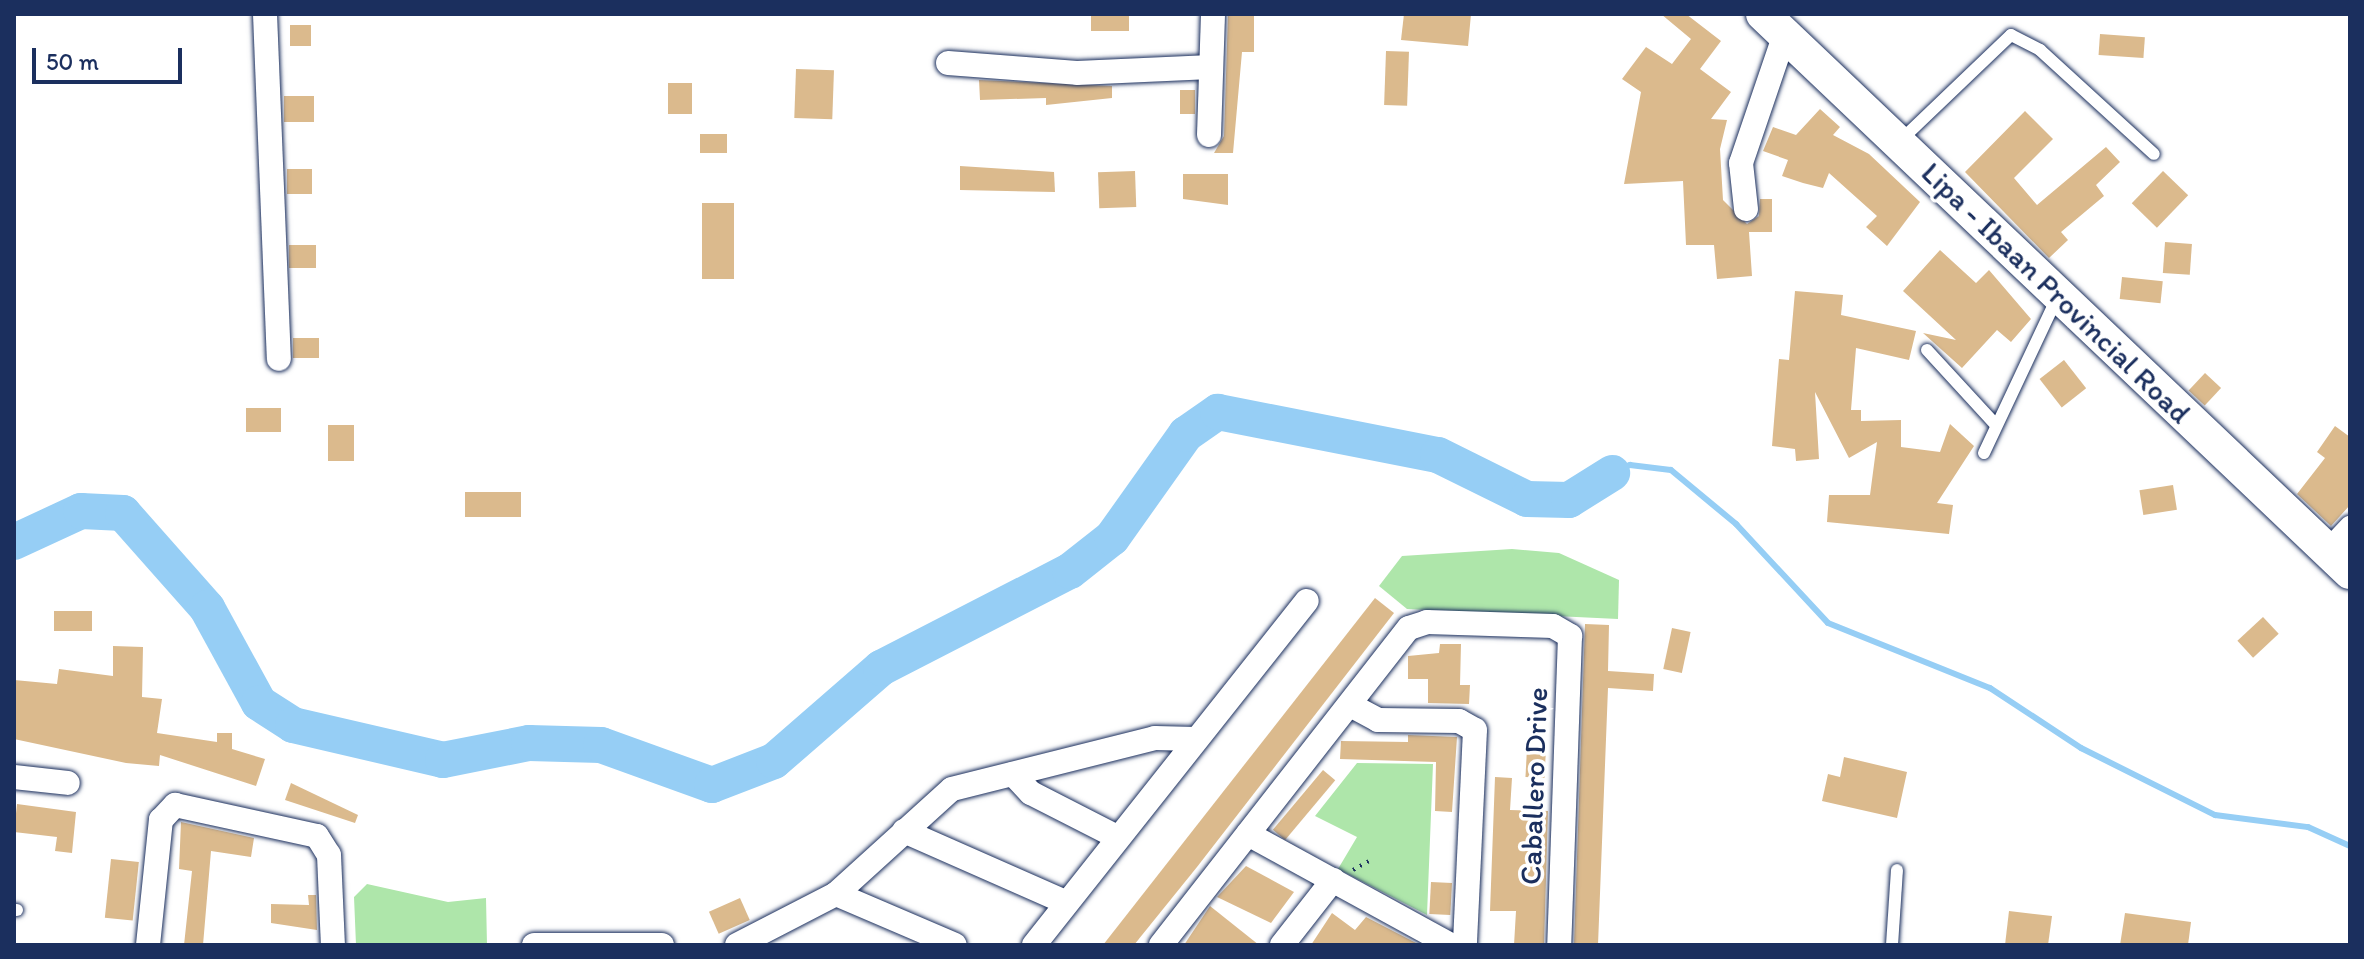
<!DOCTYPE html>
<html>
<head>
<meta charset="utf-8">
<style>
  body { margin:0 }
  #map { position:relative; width:2364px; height:959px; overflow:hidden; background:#fff; font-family:Itim,sans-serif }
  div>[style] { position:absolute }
  .green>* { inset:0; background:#aee6aa }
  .stream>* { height:6px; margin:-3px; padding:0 3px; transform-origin:3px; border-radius:3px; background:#96cef5 }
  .river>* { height:36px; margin:-18px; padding:0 18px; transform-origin:18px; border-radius:18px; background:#96cef5 }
  .building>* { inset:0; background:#dbba8d; transform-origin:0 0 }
  .path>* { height:4px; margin-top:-2px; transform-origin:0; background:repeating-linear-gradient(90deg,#1b2f5e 0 2px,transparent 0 8px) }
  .roads { filter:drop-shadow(0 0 2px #1b2f5e) drop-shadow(0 0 2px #1b2f5e) }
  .service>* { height:12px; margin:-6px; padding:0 6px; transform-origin:6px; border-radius:6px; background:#fff }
  .minor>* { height:24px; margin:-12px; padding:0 12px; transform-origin:12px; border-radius:12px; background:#fff }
  .secondary>* { height:34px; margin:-17px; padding:0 17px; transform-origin:17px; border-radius:17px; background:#fff }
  span { translate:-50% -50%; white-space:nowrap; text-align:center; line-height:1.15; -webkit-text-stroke:7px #fff; paint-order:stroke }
  .street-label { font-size:30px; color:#1b2f5e }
  .frame { position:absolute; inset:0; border:16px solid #1b2f5e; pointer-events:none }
  .scale { position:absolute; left:32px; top:48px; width:150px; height:36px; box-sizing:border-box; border:4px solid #1b2f5e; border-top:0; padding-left:10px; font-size:24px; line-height:28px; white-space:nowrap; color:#1b2f5e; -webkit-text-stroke:6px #fff; paint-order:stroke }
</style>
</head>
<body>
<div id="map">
  <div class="green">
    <div style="clip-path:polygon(1512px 549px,1559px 553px,1619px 580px,1618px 619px,1407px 609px,1379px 586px,1402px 556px)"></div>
    <div style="clip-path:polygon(1357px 763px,1433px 764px,1427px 915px,1338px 869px,1357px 837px,1315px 816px)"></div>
    <div style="clip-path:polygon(367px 884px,448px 902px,486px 898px,487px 945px,356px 945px,354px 897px)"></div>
  </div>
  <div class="stream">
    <div style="left:1612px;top:473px;width:20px;rotate:-24deg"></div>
    <div style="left:1630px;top:465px;width:41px;rotate:7deg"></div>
    <div style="left:1671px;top:470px;width:85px;rotate:39.7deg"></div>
    <div style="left:1736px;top:524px;width:135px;rotate:47.1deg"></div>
    <div style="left:1828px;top:623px;width:175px;rotate:21.9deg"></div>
    <div style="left:1990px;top:688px;width:109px;rotate:33.4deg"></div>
    <div style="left:2081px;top:748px;width:150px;rotate:26.6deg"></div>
    <div style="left:2215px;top:815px;width:94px;rotate:7.4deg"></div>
    <div style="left:2308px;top:827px;width:46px;rotate:24.3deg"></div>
  </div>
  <div class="river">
    <div style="left:14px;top:542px;width:74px;rotate:-24.8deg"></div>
    <div style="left:81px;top:511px;width:42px;rotate:2.7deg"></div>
    <div style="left:123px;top:513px;width:127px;rotate:48.5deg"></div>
    <div style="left:207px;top:608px;width:108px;rotate:61.3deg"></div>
    <div style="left:259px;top:703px;width:40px;rotate:32.9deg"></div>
    <div style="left:293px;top:725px;width:154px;rotate:13.1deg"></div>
    <div style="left:443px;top:760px;width:88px;rotate:-11.2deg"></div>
    <div style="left:529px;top:743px;width:72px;rotate:1.6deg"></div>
    <div style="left:601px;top:745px;width:118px;rotate:19.8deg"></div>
    <div style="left:712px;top:785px;width:66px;rotate:-21.2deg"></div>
    <div style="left:774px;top:761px;width:142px;rotate:-41deg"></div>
    <div style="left:881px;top:668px;width:212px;rotate:-27.2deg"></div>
    <div style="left:1070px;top:571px;width:53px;rotate:-38.2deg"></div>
    <div style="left:1112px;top:538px;width:128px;rotate:-54.6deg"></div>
    <div style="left:1186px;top:434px;width:39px;rotate:-35deg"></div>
    <div style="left:1218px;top:412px;width:224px;rotate:11.1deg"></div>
    <div style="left:1438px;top:455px;width:99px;rotate:26.3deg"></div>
    <div style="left:1527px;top:499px;width:42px;rotate:1.4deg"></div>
    <div style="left:1569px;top:500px;width:51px;rotate:-32.1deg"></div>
  </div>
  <div class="building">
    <div style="left:1091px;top:14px;width:38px;height:17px"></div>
    <div style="clip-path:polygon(1228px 14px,1254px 14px,1254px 52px,1242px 52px,1233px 153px,1214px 153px,1224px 136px)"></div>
    <div style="clip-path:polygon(1404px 14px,1471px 14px,1468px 46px,1401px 40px)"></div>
    <div style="clip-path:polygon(1661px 14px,1686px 14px,1721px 41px,1700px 69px,1731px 92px,1711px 119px,1727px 120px,1720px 149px,1723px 200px,1747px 224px,1759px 216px,1760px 199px,1772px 199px,1772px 232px,1749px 232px,1752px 276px,1717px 279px,1714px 245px,1686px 245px,1683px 181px,1624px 184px,1641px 92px,1622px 79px,1646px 47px,1672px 64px,1691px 39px)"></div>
    <div style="left:290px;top:25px;width:21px;height:21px"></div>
    <div style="left:2100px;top:34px;width:45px;height:21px;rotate:4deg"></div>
    <div style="left:1386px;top:51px;width:23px;height:54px;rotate:2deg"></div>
    <div style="left:796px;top:69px;width:38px;height:49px;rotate:2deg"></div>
    <div style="clip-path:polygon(979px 80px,1112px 86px,1112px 98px,1046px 105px,1046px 98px,980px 100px)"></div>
    <div style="left:668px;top:83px;width:24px;height:31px"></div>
    <div style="left:1180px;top:90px;width:15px;height:24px"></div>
    <div style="left:284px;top:96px;width:30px;height:26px"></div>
    <div style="clip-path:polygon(1820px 109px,1840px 127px,1833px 135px,1869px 154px,1920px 202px,1887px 246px,1866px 227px,1877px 216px,1829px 173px,1823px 188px,1803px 183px,1782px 176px,1788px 160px,1763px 151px,1773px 127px,1796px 135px)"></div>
    <div style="clip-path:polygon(2025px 111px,2053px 139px,2014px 178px,2037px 205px,2106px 147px,2120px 162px,2096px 185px,2104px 196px,2061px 232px,2068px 240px,2049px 258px,1965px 172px)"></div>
    <div style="left:700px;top:134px;width:27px;height:19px"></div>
    <div style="clip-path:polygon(960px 166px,1054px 172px,1055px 192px,960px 190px)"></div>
    <div style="left:312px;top:169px;width:25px;height:25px;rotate:90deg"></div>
    <div style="left:1135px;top:171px;width:36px;height:37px;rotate:88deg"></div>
    <div style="left:2163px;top:171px;width:35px;height:45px;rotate:44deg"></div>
    <div style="clip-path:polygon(1183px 174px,1228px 174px,1228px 205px,1183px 199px)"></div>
    <div style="left:702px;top:203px;width:32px;height:76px"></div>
    <div style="left:2165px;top:242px;width:27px;height:31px;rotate:4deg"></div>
    <div style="left:289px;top:245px;width:27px;height:23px"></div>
    <div style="clip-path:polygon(1940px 250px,1976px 283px,1989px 270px,2031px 319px,2011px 342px,1997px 330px,1962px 368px,1923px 333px,1956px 340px,1903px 291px)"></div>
    <div style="left:2122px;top:277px;width:41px;height:22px;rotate:6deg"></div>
    <div style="clip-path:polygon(1795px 291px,1843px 295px,1841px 315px,1916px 331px,1909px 360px,1856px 348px,1851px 410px,1861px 410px,1861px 421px,1901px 420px,1901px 447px,1940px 452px,1950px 424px,1974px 446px,1937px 503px,1953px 505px,1949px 534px,1827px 522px,1829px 495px,1870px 495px,1877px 442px,1849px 458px,1815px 392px,1819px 459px,1796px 461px,1795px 449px,1772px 446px,1779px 359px,1789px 360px)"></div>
    <div style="left:293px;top:338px;width:26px;height:20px"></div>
    <div style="left:2064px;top:360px;width:36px;height:31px;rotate:52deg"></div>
    <div style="left:2205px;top:373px;width:22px;height:24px;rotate:43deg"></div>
    <div style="left:246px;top:408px;width:35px;height:24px"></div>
    <div style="left:328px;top:425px;width:26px;height:36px"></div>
    <div style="clip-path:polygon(2335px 426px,2350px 437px,2350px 505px,2331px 526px,2297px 494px,2325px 458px,2317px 452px)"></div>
    <div style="left:2173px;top:485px;width:25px;height:34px;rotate:81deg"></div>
    <div style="left:465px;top:492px;width:56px;height:25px"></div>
    <div style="clip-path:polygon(1375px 598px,1394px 613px,1197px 867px,1134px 945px,1103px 945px)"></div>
    <div style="left:54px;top:611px;width:38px;height:20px"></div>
    <div style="left:2263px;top:617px;width:23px;height:35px;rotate:47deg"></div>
    <div style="clip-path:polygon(1585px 624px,1609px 625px,1608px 671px,1654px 674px,1653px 691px,1608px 688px,1598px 945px,1574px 945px)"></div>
    <div style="left:1672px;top:628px;width:19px;height:42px;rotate:12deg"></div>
    <div style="clip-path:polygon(1440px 644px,1461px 644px,1460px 685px,1470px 685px,1469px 704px,1428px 703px,1428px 679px,1408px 679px,1408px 656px,1439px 653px)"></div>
    <div style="clip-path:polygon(113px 646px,143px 647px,142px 697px,162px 699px,157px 733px,217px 742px,217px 733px,232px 733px,232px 749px,265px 759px,256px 786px,160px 755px,159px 766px,126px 763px,14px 739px,14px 680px,57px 684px,59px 669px,113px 676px)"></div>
    <div style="clip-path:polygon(1408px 735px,1457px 737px,1452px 812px,1435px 811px,1436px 762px,1340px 759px,1341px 741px,1408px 742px)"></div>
    <div style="left:1527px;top:748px;width:19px;height:29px;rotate:3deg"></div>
    <div style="clip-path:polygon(1844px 757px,1907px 772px,1897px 818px,1822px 801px,1828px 774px,1840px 777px)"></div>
    <div style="left:1323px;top:770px;width:16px;height:78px;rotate:40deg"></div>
    <div style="clip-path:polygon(1495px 777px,1512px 778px,1510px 810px,1548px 811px,1544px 945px,1514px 945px,1516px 911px,1490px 911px)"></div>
    <div style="clip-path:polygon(291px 783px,358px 815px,355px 823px,285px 800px)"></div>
    <div style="clip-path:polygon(17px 804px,76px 812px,72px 853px,55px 851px,57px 837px,14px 832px)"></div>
    <div style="clip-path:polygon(181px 822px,254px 838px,251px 857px,211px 851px,203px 945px,184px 945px,192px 871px,179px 869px)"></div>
    <div style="left:111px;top:859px;width:28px;height:59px;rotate:6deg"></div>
    <div style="clip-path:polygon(1246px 866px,1294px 892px,1271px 923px,1217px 897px)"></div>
    <div style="left:1431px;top:882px;width:21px;height:32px;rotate:3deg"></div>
    <div style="clip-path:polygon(308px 895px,316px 895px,317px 930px,271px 923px,271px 904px,309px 905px)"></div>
    <div style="left:740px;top:898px;width:24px;height:34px;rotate:66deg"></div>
    <div style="clip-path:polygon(1210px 906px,1259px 945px,1184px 945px)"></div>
    <div style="clip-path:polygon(2009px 911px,2052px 916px,2048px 945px,2005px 945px)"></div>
    <div style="clip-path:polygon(1332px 913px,1355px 930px,1366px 917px,1420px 945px,1311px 945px)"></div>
    <div style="clip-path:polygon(2125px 913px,2191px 922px,2188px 945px,2120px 945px)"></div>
  </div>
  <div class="path">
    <div style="left:1353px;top:870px;width:18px;rotate:-29deg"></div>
  </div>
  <div class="roads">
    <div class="service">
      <div style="left:1901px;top:140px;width:152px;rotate:-43.7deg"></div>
      <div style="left:2011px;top:35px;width:33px;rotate:27deg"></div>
      <div style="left:2040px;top:50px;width:154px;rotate:42.4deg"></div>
      <div style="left:1927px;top:350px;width:102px;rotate:47.4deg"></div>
      <div style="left:1984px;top:453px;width:171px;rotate:-64.8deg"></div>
      <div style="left:14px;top:910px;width:3px"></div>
      <div style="left:1892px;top:945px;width:75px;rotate:-86.2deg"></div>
    </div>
    <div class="minor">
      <div style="left:265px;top:14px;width:345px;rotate:87.7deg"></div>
      <div style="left:948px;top:63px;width:129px;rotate:4.4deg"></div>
      <div style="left:1077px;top:73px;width:134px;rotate:-2.6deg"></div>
      <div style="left:1209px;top:135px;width:121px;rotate:-88.1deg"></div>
      <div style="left:1746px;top:209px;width:46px;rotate:-96.2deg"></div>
      <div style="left:1741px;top:163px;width:136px;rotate:-71.2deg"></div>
      <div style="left:2328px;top:552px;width:33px;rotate:-47deg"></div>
      <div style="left:1352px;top:706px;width:30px;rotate:28deg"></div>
      <div style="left:1378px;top:720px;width:81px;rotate:0.7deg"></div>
      <div style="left:1459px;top:721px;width:18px;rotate:29deg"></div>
      <div style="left:1475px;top:730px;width:215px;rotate:92.7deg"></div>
      <div style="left:1013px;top:774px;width:26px;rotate:47deg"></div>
      <div style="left:1031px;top:793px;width:97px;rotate:27.1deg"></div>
      <div style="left:14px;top:777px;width:54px;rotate:6.3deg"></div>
      <div style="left:904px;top:831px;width:176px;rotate:23.8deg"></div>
      <div style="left:1248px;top:834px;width:231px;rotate:28.7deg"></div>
      <div style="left:836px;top:894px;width:129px;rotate:23.2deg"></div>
      <div style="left:148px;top:945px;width:126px;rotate:-84.1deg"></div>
      <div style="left:161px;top:820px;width:21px;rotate:-47deg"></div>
      <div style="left:175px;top:805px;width:145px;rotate:12.3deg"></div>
      <div style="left:317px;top:836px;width:22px;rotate:58deg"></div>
      <div style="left:329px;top:855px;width:90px;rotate:87.5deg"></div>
      <div style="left:534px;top:945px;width:128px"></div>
      <div style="left:737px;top:945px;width:111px;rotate:-27.3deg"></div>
      <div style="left:836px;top:894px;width:156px;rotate:-42.2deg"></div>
      <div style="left:952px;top:789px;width:209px;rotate:-14.1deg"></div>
      <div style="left:1155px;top:738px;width:41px;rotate:1.4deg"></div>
      <div style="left:1034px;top:945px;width:439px;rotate:-51.6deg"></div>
      <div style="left:1161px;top:945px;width:402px;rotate:-52deg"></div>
      <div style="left:1409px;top:628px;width:19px;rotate:-18deg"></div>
      <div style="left:1427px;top:622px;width:126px;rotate:1.8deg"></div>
      <div style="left:1553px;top:626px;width:20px;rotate:30deg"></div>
      <div style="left:1570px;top:636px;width:309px;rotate:92deg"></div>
      <div style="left:1282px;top:945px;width:83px;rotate:-51.9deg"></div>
    </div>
    <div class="secondary">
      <div style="left:1763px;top:14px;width:810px;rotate:43.55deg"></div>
    </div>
  </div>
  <div class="street-label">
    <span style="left:2056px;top:293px;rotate:44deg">Lipa - Ibaan Provincial Road</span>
    <span style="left:1534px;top:786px;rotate:-88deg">Caballero Drive</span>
  </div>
  <div class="frame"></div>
  <div class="scale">50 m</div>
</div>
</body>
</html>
